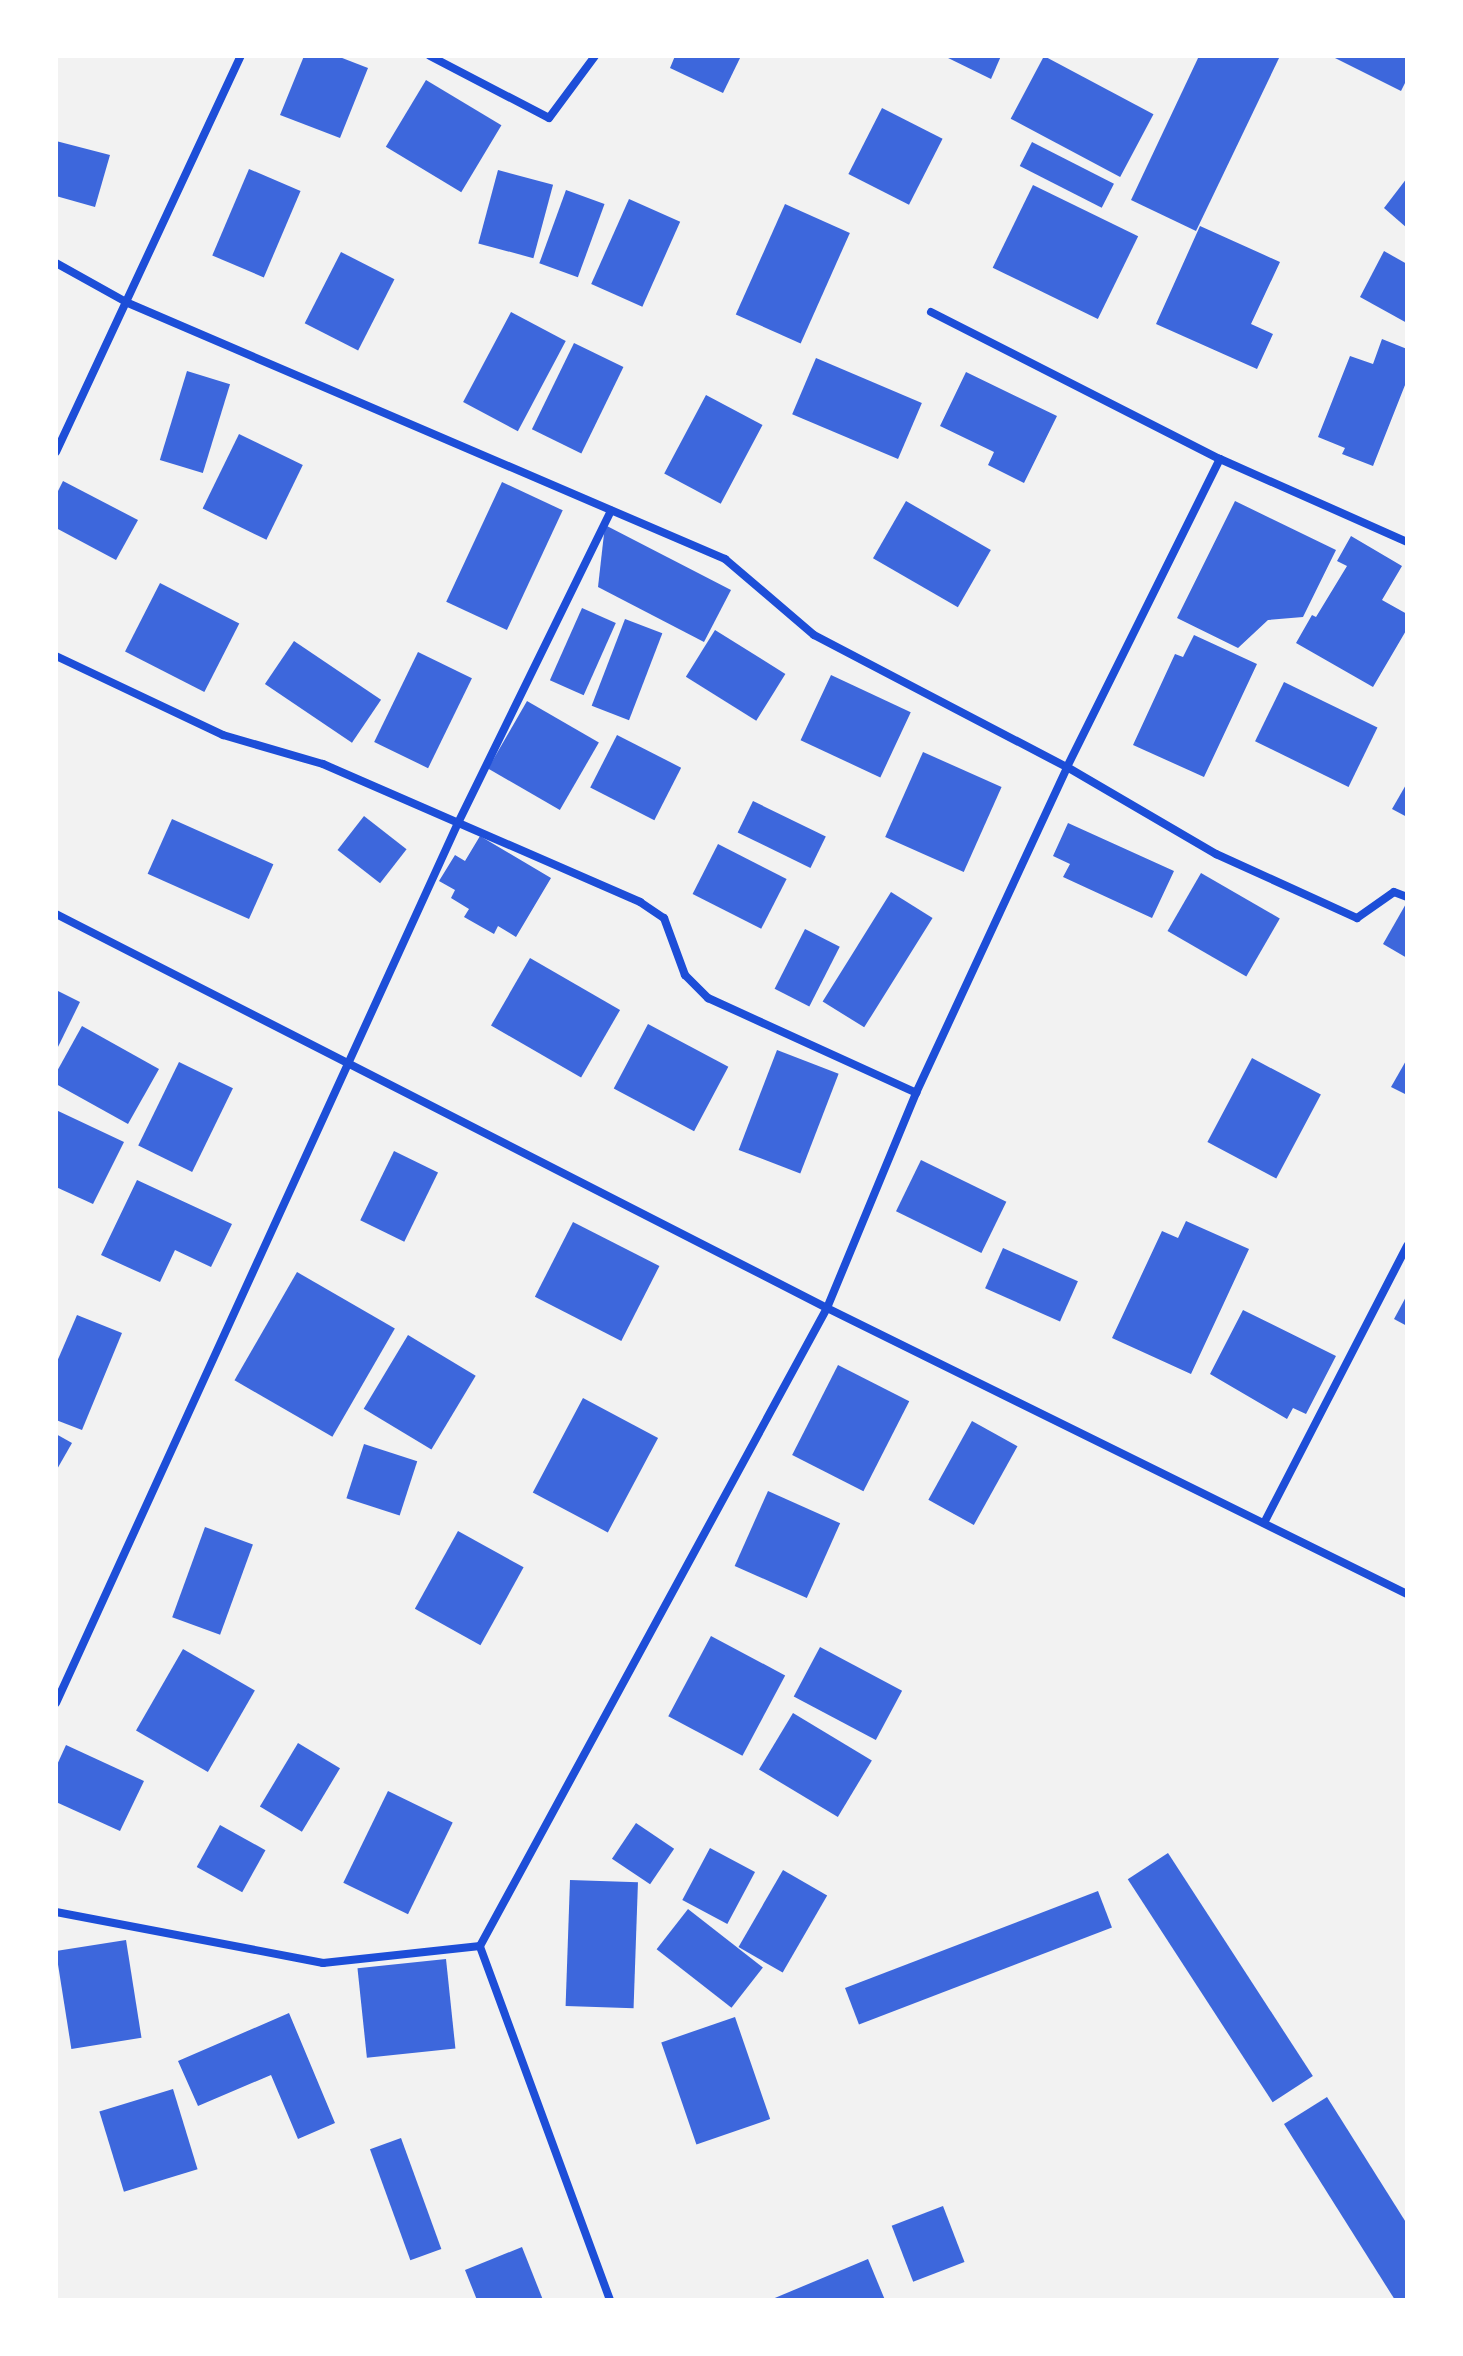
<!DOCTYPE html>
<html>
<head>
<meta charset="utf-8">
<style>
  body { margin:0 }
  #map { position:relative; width:1463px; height:2356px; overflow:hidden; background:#f2f2f2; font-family:"Public Sans",sans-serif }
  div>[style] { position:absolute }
  .building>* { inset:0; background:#3d67dc; transform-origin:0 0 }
  .minor>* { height:8px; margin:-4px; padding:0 4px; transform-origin:4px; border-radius:4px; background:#1d4ed8 }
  span { translate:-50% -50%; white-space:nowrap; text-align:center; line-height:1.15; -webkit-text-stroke:6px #fff; paint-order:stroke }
  .frame { position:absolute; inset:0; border:58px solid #fff; pointer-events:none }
</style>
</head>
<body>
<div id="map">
  <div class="building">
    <div style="clip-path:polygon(304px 56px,337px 56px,368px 68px,340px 138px,280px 115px)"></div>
    <div style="clip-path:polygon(675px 56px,741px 56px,723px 93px,670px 68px)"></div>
    <div style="clip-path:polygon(944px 56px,1001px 56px,991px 79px)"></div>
    <div style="left:1044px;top:56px;width:124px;height:71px;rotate:28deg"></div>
    <div style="clip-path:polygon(1199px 56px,1280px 56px,1196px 231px,1131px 200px)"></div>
    <div style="clip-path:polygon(1331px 56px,1407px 56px,1407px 79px,1401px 91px)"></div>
    <div style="left:426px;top:80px;width:88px;height:78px;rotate:31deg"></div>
    <div style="left:882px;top:108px;width:68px;height:74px;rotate:27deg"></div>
    <div style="clip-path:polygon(56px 141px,110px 155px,95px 207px,56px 196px)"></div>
    <div style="left:1032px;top:142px;width:92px;height:27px;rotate:27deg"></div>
    <div style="left:249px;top:169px;width:56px;height:94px;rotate:23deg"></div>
    <div style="left:498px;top:170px;width:57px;height:76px;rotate:15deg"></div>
    <div style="clip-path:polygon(1407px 178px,1407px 228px,1384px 208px)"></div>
    <div style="left:1033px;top:185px;width:117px;height:92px;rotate:26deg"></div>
    <div style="left:566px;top:190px;width:41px;height:78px;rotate:20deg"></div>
    <div style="left:629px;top:199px;width:56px;height:93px;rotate:24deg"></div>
    <div style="left:785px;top:204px;width:71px;height:121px;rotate:24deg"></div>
    <div style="clip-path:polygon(1200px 226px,1280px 262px,1251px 324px,1273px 334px,1257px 369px,1156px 324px)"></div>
    <div style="clip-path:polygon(1384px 251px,1407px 264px,1407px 323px,1360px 297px)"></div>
    <div style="left:341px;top:252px;width:60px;height:80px;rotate:27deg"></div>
    <div style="left:511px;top:312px;width:62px;height:102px;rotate:28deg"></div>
    <div style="clip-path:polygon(1382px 339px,1407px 349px,1407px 380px,1373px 466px,1342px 454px,1345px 448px,1318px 437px,1350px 356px,1373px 364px)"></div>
    <div style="left:574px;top:343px;width:55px;height:96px;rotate:26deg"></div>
    <div style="left:816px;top:358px;width:115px;height:61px;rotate:23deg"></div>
    <div style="left:187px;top:371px;width:45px;height:93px;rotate:17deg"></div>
    <div style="clip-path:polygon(966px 372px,1057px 416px,1024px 483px,988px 465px,994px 452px,940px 426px)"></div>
    <div style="left:706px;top:395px;width:64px;height:89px;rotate:28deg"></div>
    <div style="left:239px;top:434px;width:71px;height:83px;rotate:26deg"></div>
    <div style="clip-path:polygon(63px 481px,138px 520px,116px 560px,56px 528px,56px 495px)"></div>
    <div style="left:502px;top:482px;width:67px;height:132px;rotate:25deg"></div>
    <div style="left:906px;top:501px;width:98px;height:66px;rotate:30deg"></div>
    <div style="clip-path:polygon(1235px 501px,1336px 550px,1303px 617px,1268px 620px,1238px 648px,1177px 618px)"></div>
    <div style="clip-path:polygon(605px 525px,731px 590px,704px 642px,598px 587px)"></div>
    <div style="clip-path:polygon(1351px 536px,1402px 566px,1382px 600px,1407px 614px,1407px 629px,1373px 687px,1296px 643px,1312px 615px,1316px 617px,1347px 566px,1337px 561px)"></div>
    <div style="left:160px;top:583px;width:89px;height:77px;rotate:27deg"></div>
    <div style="left:582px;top:608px;width:37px;height:79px;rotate:24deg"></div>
    <div style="left:625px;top:619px;width:40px;height:93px;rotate:21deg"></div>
    <div style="left:715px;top:630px;width:83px;height:55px;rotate:32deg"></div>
    <div style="clip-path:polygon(1194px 635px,1257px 664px,1204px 777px,1133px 745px,1175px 654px,1183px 657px)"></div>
    <div style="left:294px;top:641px;width:105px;height:52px;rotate:34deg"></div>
    <div style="left:418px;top:652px;width:60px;height:100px;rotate:26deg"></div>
    <div style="left:831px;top:675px;width:88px;height:72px;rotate:25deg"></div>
    <div style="left:1284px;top:682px;width:104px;height:66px;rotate:26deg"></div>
    <div style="left:527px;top:701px;width:83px;height:78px;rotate:30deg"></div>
    <div style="left:617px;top:735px;width:72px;height:59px;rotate:27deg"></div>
    <div style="left:923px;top:752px;width:86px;height:93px;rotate:24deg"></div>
    <div style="clip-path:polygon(1407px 783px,1407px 817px,1392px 809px)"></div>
    <div style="left:753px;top:801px;width:81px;height:35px;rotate:26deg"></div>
    <div style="left:364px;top:816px;width:54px;height:43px;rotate:38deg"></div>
    <div style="left:172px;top:819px;width:111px;height:60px;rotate:24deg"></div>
    <div style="clip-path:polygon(1068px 823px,1174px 871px,1152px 918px,1063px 877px,1070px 864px,1053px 856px)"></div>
    <div style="clip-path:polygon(480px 836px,551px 878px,516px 937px,498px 926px,494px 934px,464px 917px,469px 909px,451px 898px,455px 890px,439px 881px,455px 855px,465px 861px)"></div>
    <div style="left:718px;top:844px;width:77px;height:56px;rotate:27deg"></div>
    <div style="left:1201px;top:873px;width:91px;height:67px;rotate:30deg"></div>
    <div style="left:891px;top:892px;width:49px;height:129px;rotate:32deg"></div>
    <div style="clip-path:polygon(1407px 902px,1407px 958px,1383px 944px)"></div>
    <div style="left:805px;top:929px;width:39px;height:67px;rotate:27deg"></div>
    <div style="left:530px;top:958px;width:104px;height:78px;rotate:30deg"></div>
    <div style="clip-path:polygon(56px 990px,80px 1002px,56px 1051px)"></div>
    <div style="left:648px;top:1024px;width:91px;height:73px;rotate:28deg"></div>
    <div style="clip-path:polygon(82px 1026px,159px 1069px,128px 1124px,56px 1084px,56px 1073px)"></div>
    <div style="left:777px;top:1050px;width:66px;height:107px;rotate:21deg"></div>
    <div style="left:1252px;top:1058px;width:78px;height:95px;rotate:28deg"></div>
    <div style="clip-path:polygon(1407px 1059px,1407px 1095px,1391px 1087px)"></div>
    <div style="left:179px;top:1062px;width:60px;height:93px;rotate:26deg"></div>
    <div style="clip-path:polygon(56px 1110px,124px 1142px,93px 1204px,56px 1187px)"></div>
    <div style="left:394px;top:1151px;width:49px;height:77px;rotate:26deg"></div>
    <div style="left:921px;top:1160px;width:95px;height:57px;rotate:26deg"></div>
    <div style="clip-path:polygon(137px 1180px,232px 1224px,211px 1267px,175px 1250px,160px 1282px,101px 1255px)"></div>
    <div style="clip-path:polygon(1186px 1221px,1249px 1249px,1191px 1374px,1112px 1338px,1162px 1231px,1178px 1238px)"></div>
    <div style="left:573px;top:1222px;width:97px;height:84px;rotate:27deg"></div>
    <div style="left:1003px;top:1248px;width:82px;height:44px;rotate:24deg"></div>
    <div style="left:297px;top:1272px;width:113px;height:125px;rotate:30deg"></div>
    <div style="clip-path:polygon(1407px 1295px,1407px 1326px,1394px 1319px)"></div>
    <div style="clip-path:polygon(1243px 1310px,1336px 1356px,1306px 1414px,1293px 1408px,1287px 1419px,1210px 1374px)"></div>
    <div style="clip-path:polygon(77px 1315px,122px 1333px,82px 1430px,56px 1420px,56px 1364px)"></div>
    <div style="left:408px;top:1335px;width:79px;height:86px;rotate:31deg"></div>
    <div style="left:838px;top:1365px;width:80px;height:101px;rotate:27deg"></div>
    <div style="left:583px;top:1398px;width:85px;height:107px;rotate:28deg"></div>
    <div style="left:972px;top:1421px;width:52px;height:90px;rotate:29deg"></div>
    <div style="clip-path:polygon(56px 1434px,72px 1443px,56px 1471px)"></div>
    <div style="left:364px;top:1444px;width:56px;height:57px;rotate:18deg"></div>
    <div style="left:768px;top:1491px;width:79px;height:82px;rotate:24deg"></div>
    <div style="left:205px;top:1527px;width:51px;height:96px;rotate:20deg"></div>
    <div style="left:458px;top:1531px;width:75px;height:89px;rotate:29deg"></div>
    <div style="left:711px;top:1636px;width:84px;height:91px;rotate:28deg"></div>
    <div style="left:820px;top:1647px;width:93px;height:56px;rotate:28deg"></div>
    <div style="left:183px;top:1649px;width:83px;height:94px;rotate:30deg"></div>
    <div style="left:793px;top:1713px;width:92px;height:66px;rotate:31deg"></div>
    <div style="left:298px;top:1743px;width:49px;height:74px;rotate:31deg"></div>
    <div style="clip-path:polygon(66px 1745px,144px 1781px,120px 1831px,56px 1802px,56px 1767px)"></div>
    <div style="left:388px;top:1791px;width:72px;height:102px;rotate:26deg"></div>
    <div style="left:636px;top:1823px;width:46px;height:43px;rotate:34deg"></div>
    <div style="left:220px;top:1825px;width:52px;height:48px;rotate:29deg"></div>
    <div style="left:710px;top:1848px;width:51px;height:59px;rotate:28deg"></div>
    <div style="left:1168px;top:1853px;width:266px;height:48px;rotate:57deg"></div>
    <div style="left:783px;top:1870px;width:51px;height:89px;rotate:30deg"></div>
    <div style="left:570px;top:1880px;width:68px;height:126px;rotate:2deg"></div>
    <div style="left:1098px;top:1891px;width:39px;height:271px;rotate:69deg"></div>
    <div style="left:688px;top:1909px;width:95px;height:51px;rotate:38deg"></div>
    <div style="left:126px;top:1940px;width:99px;height:71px;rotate:81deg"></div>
    <div style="left:446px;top:1959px;width:90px;height:89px;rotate:84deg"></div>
    <div style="clip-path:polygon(289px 2013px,335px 2123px,298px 2139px,271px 2075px,198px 2106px,178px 2061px)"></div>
    <div style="left:735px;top:2017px;width:108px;height:78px;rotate:71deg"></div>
    <div style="left:173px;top:2089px;width:84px;height:77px;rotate:73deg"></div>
    <div style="clip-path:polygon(1327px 2097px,1407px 2224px,1407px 2300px,1395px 2300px,1284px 2124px)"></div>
    <div style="left:401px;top:2138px;width:118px;height:33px;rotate:70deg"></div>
    <div style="left:943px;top:2206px;width:60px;height:55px;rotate:69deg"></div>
    <div style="clip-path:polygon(522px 2247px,543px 2300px,477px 2300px,465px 2270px)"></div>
    <div style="clip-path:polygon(868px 2259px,885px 2300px,770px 2300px)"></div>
  </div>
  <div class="minor">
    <div style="left:430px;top:56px;width:134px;rotate:27.5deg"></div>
    <div style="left:549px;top:118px;width:77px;rotate:-53.4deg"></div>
    <div style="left:56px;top:263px;width:82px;rotate:29.1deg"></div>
    <div style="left:128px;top:303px;width:650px;rotate:23.21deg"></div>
    <div style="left:725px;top:559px;width:117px;rotate:40.5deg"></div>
    <div style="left:814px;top:635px;width:285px;rotate:27.6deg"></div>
    <div style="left:1067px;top:767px;width:173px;rotate:30.3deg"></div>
    <div style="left:1216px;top:854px;width:155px;rotate:24.4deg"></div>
    <div style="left:1357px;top:918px;width:45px;rotate:-35.1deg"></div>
    <div style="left:1394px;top:892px;width:14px;rotate:21deg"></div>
    <div style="left:931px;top:312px;width:324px;rotate:27deg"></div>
    <div style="left:1220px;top:459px;width:205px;rotate:23.9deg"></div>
    <div style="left:56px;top:452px;width:437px;rotate:-65deg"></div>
    <div style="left:56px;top:656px;width:185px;rotate:25.3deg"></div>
    <div style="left:223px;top:735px;width:104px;rotate:16.2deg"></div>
    <div style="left:323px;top:764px;width:346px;rotate:23.5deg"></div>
    <div style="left:640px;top:902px;width:29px;rotate:34deg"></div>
    <div style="left:664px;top:918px;width:61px;rotate:69.8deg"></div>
    <div style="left:685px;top:975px;width:33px;rotate:45deg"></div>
    <div style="left:708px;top:998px;width:229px;rotate:24.5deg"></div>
    <div style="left:56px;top:914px;width:866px;rotate:27.07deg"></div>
    <div style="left:827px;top:1308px;width:647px;rotate:26.25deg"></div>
    <div style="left:1264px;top:1523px;width:312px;rotate:-62.7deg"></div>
    <div style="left:56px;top:1703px;width:967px;rotate:-65.45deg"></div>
    <div style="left:458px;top:823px;width:348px;rotate:-63.9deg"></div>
    <div style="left:56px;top:1912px;width:272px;rotate:10.8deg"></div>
    <div style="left:323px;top:1963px;width:158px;rotate:-6.2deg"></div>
    <div style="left:610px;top:2300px;width:377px;rotate:-110.2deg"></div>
    <div style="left:480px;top:1946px;width:726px;rotate:-61.46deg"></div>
    <div style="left:827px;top:1308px;width:233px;rotate:-67.5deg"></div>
    <div style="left:916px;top:1093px;width:359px;rotate:-65.1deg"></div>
    <div style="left:1067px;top:767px;width:344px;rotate:-63.6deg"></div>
  </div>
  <div class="frame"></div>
</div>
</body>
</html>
